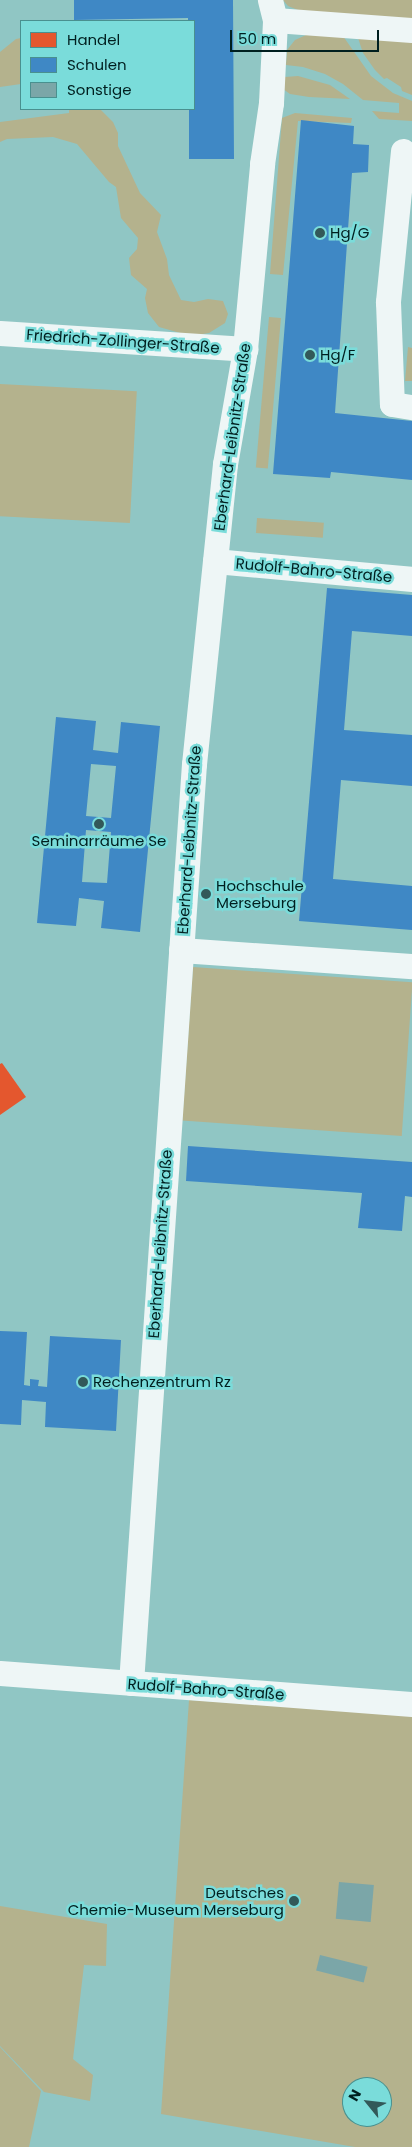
<!DOCTYPE html>
<html>
<head>
<meta charset="utf-8">
<style>
  body { margin:0 }
  #map { position:relative; width:412px; height:2147px; overflow:hidden; background:#90c6c4; font-family:Poppins,sans-serif }
  div>[style] { position:absolute }
  .green>* { inset:0; background:#b4b28d; transform-origin:0 0 }
  .shops>* { inset:0; background:#e4572e }
  .schools>* { inset:0; background:#3f88c5 }
  .building>* { inset:0; background:#7ba6a8; transform-origin:0 0 }
  .minor>* { height:25px; margin:-12.5px; padding:0 12.5px; transform-origin:12.5px; border-radius:12.5px; background:#eef6f6 }
  .dots>* { width:14px; height:14px; translate:-50% -50%; box-sizing:border-box; border:2px solid #7adcda; border-radius:50% }
  span { translate:-50% -50%; white-space:nowrap; text-align:center; line-height:1.15; -webkit-text-stroke:5px #7adcda; paint-order:stroke }
  .poi-label { font-size:15px; color:#001f1f }
  .left { translate:0 -50%; text-align:left }
  .right { translate:-100% -50%; text-align:right }
  .street-label { font-size:15px; color:#001f1f }
  .legend { position:absolute; left:20px; top:20px; width:175px; height:90px; box-sizing:border-box; background:#7adcda; border:1px solid #49908f; margin:0; padding:6px 9px; list-style:none; font-size:15px; color:#001f1f }
  .legend li { display:flex; align-items:center; gap:10px; height:25px }
  .legend b { width:25px; border:1px solid #49908f }
  .north { position:absolute; left:342px; top:2077px; width:50px; height:50px; box-sizing:border-box; background:#7adcda; border:1px solid #49908f; border-radius:50%; rotate:299deg; font-size:14px; font-weight:700; line-height:20px; text-align:center; color:#001f1f }
  .north::after { content:''; display:block; margin:auto; width:18px; height:22px; background:#325959; clip-path:polygon(50% 0,100% 100%,50% 72%,0 100%) }
  .scale { position:absolute; left:230px; top:30px; width:149px; height:22px; box-sizing:border-box; border:2px solid #001f1f; border-top:0; padding-left:6px; font-size:15px; line-height:18px; white-space:nowrap; color:#001f1f; -webkit-text-stroke:4px #7adcda; paint-order:stroke }
</style>
</head>
<body>
<div id="map">
  <div class="green">
    <div style="clip-path:polygon(283px 0,412px 0,412px 22px,298px 10px,288px 6px)"></div>
    <div style="clip-path:polygon(306px 35px,343px 36px,371px 76px,393px 93px,412px 101px,412px 121px,379px 119px,372px 111px,399px 113px,399px 103px,363px 100px,343px 84px,325px 74px,303px 67px,286px 65px,287px 50px,295px 40px)"></div>
    <div style="clip-path:polygon(21px 38px,21px 84px,0 87px,0 52px,16px 39px)"></div>
    <div style="clip-path:polygon(358px 38px,412px 42px,412px 95px,402px 91px,401px 87px,387px 78px,384px 79px,375px 70px,363px 53px)"></div>
    <div style="clip-path:polygon(298px 76px,330px 85px,350px 99px,309px 97px,290px 94px,283px 89px,285px 77px)"></div>
    <div style="clip-path:polygon(69px 109px,100px 109px,113px 122px,118px 133px,118px 146px,140px 193px,161px 215px,157px 232px,167px 259px,169px 275px,181px 300px,194px 302px,208px 299px,223px 301px,228px 314px,225px 323px,209px 333px,191px 336px,159px 327px,148px 313px,145px 298px,147px 289px,131px 275px,129px 258px,137px 249px,138px 238px,121px 218px,116px 187px,109px 182px,77px 144px,53px 137px,7px 139px,0 142px,0 122px,69px 113px)"></div>
    <div style="clip-path:polygon(295px 113px,352px 118px,351px 123px,298px 121px,283px 275px,270px 274px,282px 118px)"></div>
    <div style="left:269px;top:317px;width:12px;height:151px;rotate:5deg"></div>
    <div style="clip-path:polygon(408px 347px,412px 348px,412px 381px,405px 381px)"></div>
    <div style="left:0;top:384px;width:137px;height:132px;rotate:3deg"></div>
    <div style="left:257px;top:518px;width:67px;height:15px;rotate:4deg"></div>
    <div style="left:193px;top:967px;width:220px;height:154px;rotate:4deg"></div>
    <div style="clip-path:polygon(evenodd,189px 1700px,412px 1715px,412px 2147px,355px 2147px,161px 2114px,189px 1700px,352px 2087px,382px 2087px,382px 2117px,352px 2117px,352px 2087px)"></div>
    <div style="clip-path:polygon(0 1906px,107px 1924px,106px 1966px,84px 1965px,73px 2059px,93px 2075px,90px 2101px,44px 2092px,0 2046px)"></div>
    <div style="clip-path:polygon(0 2047px,41px 2091px,29px 2147px,0 2147px)"></div>
  </div>
  <div class="shops">
    <div style="clip-path:polygon(2px 1063px,26px 1097px,0 1115px,0 1064px)"></div>
  </div>
  <div class="schools">
    <div style="clip-path:polygon(74px 0,233px 0,234px 159px,189px 159px,189px 109px,194px 109px,194px 21px,188px 21px,188px 18px,74px 20px)"></div>
    <div style="clip-path:polygon(301px 120px,354px 126px,353px 144px,369px 145px,368px 172px,352px 173px,335px 413px,412px 421px,412px 480px,331px 472px,330px 478px,273px 474px)"></div>
    <div style="clip-path:polygon(327px 588px,412px 595px,412px 636px,352px 631px,344px 730px,412px 735px,412px 786px,341px 780px,333px 879px,412px 886px,412px 930px,299px 921px)"></div>
    <div style="clip-path:polygon(evenodd,56px 717px,96px 721px,93px 750px,118px 753px,121px 722px,160px 726px,140px 932px,101px 928px,104px 901px,79px 898px,76px 926px,37px 923px,56px 717px,91px 764px,116px 766px,111px 818px,86px 816px,91px 764px,56px 717px,86px 830px,111px 832px,107px 883px,82px 882px,86px 830px)"></div>
    <div style="clip-path:polygon(188px 1146px,412px 1162px,412px 1197px,405px 1196px,402px 1231px,358px 1228px,362px 1193px,186px 1181px)"></div>
    <div style="clip-path:polygon(0 1331px,27px 1332px,24px 1385px,30px 1386px,30px 1379px,39px 1380px,38px 1386px,47px 1387px,50px 1336px,121px 1340px,116px 1431px,45px 1427px,46px 1402px,22px 1400px,21px 1425px,0 1424px)"></div>
  </div>
  <div class="building">
    <div style="left:339px;top:1882px;width:35px;height:37px;rotate:5deg"></div>
    <div style="left:320px;top:1955px;width:49px;height:16px;rotate:14deg"></div>
  </div>
  <div class="minor">
    <div style="left:275px;top:20px;width:137px;rotate:4.2deg"></div>
    <div style="left:403px;top:151px;width:152px;rotate:95.7deg"></div>
    <div style="left:388px;top:302px;width:102px;rotate:87.8deg"></div>
    <div style="left:392px;top:404px;width:20px;rotate:9deg"></div>
    <div style="left:0;top:333px;width:246px;rotate:3.7deg"></div>
    <div style="left:215px;top:561px;width:198px;rotate:5.2deg"></div>
    <div style="left:181px;top:950px;width:232px;rotate:4deg"></div>
    <div style="left:0;top:1673px;width:413px;rotate:4.3deg"></div>
    <div style="left:131px;top:1683px;width:921px;rotate:-86.08deg"></div>
    <div style="left:194px;top:764px;width:302px;rotate:-84.1deg"></div>
    <div style="left:225px;top:464px;width:117px;rotate:-80.1deg"></div>
    <div style="left:245px;top:349px;width:186px;rotate:-84.7deg"></div>
    <div style="left:262px;top:164px;width:62px;rotate:-81.6deg"></div>
    <div style="left:271px;top:103px;width:83px;rotate:-87.2deg"></div>
    <div style="left:275px;top:20px;width:21px;rotate:-104deg"></div>
  </div>
  <div class="dots">
    <div style="left:320px;top:233px;background:#325959"></div>
    <div style="left:310px;top:355px;background:#325959"></div>
    <div style="left:99px;top:824px;background:#325959"></div>
    <div style="left:206px;top:894px;background:#325959"></div>
    <div style="left:83px;top:1382px;background:#325959"></div>
    <div style="left:294px;top:1901px;background:#325959"></div>
  </div>
  <div class="poi-label">
    <span class="left" style="left:330px;top:233px">Hg/G</span>
    <span class="left" style="left:320px;top:355px">Hg/F</span>
    <span style="left:99px;top:841px">Seminarräume Se</span>
    <span class="left" style="left:216px;top:894px">Hochschule<br>Merseburg</span>
    <span class="left" style="left:93px;top:1382px">Rechenzentrum Rz</span>
    <span class="right" style="left:284px;top:1901px">Deutsches<br>Chemie-Museum Merseburg</span>
  </div>
  <div class="street-label">
    <span style="left:123px;top:341px;rotate:4deg">Friedrich-Zollinger-Straße</span>
    <span style="left:232px;top:437px;rotate:-82deg">Eberhard-Leibnitz-Straße</span>
    <span style="left:314px;top:570px;rotate:5deg">Rudolf-Bahro-Straße</span>
    <span style="left:189px;top:840px;rotate:-86deg">Eberhard-Leibnitz-Straße</span>
    <span style="left:160px;top:1244px;rotate:-86deg">Eberhard-Leibnitz-Straße</span>
    <span style="left:206px;top:1689px;rotate:4deg">Rudolf-Bahro-Straße</span>
  </div>
  <ul class="legend">
  <li><b style="height:14px;background:#e4572e"></b>Handel</li>
  <li><b style="height:14px;background:#3f88c5"></b>Schulen</li>
  <li><b style="height:14px;background:#7ba6a8"></b>Sonstige</li>
  </ul>
  <div class="north">N</div>
  <div class="scale">50 m</div>
</div>
</body>
</html>
